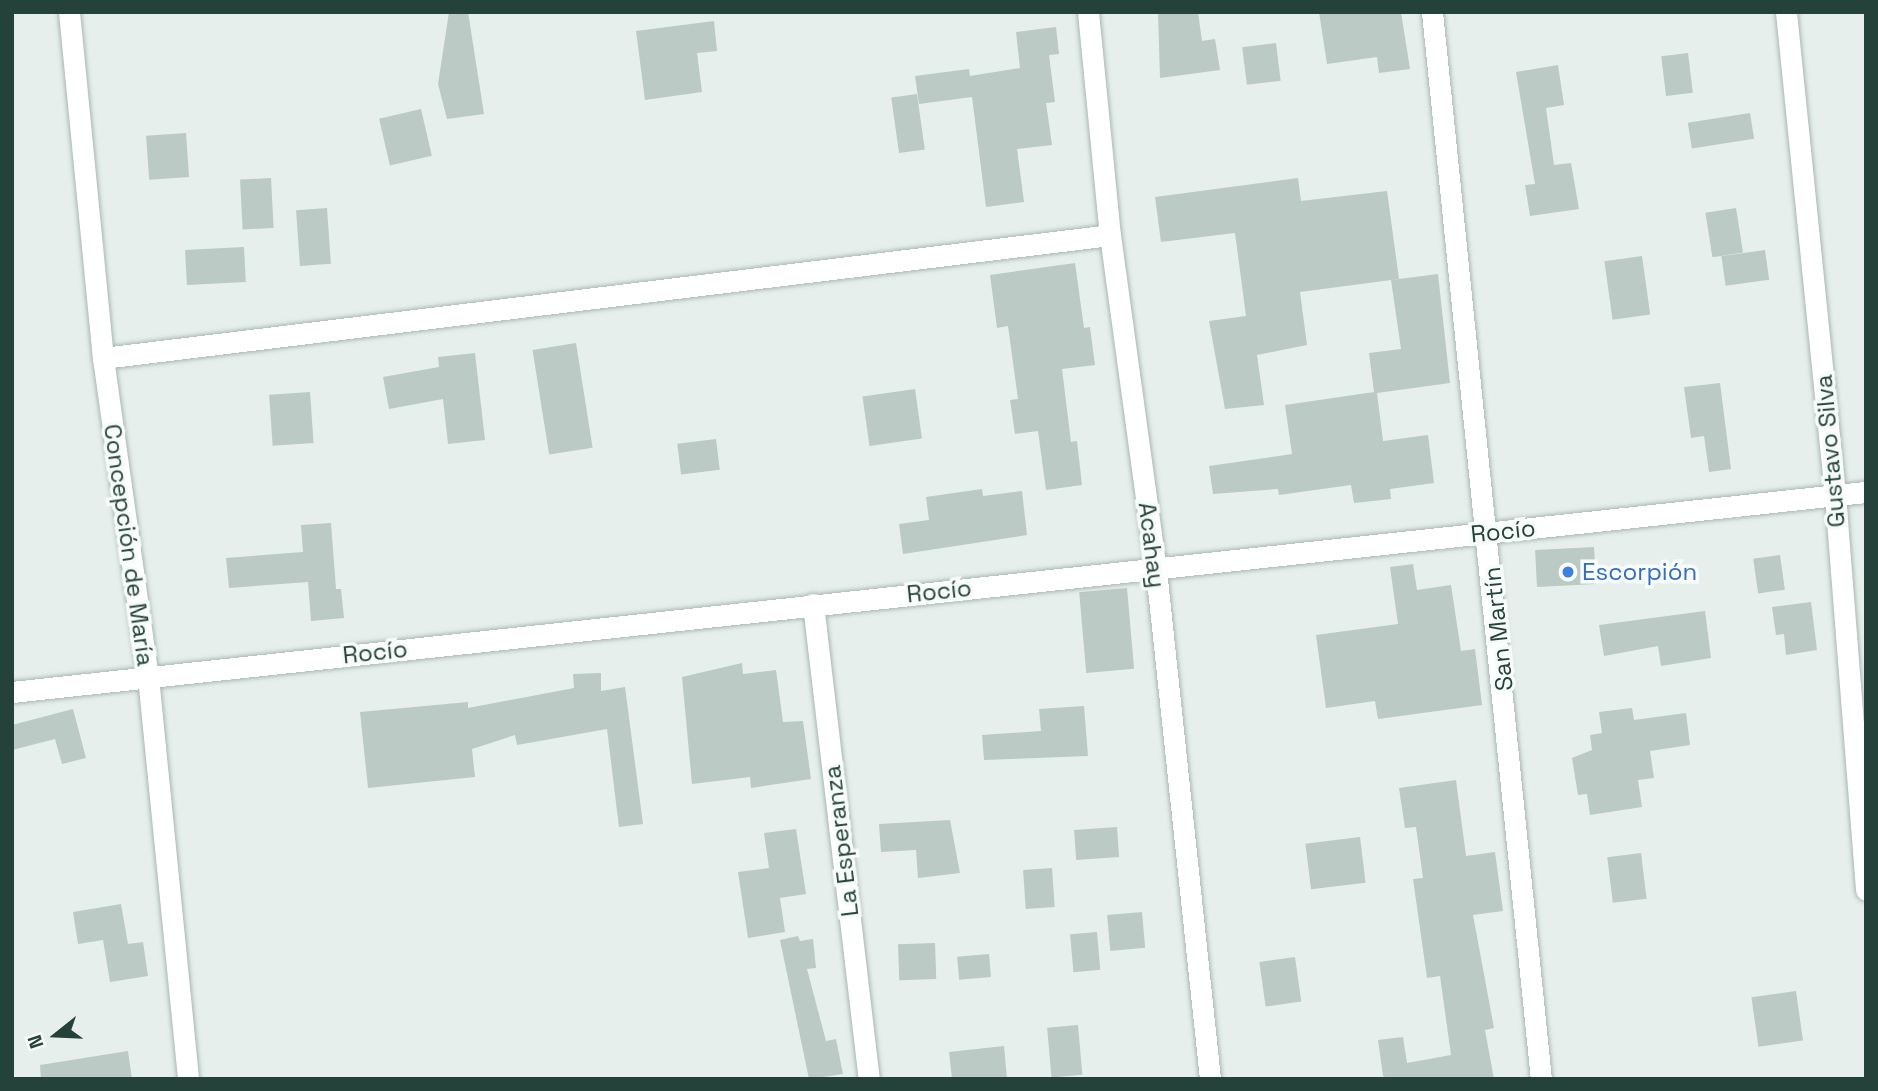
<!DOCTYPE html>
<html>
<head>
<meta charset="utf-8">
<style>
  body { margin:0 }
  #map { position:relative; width:1878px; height:1091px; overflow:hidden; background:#e6efeb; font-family:"Space Grotesk",sans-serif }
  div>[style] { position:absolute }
  .building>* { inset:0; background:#bbcac4; transform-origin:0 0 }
  .roads { filter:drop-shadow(0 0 2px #a8b8b2) drop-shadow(0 0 2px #a8b8b2) }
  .minor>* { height:21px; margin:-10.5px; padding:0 10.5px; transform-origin:10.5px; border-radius:10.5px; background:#fff }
  .tertiary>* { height:21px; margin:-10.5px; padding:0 10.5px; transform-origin:10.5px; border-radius:10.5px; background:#fff }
  .secondary>* { height:21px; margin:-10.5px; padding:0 10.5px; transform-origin:10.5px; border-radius:10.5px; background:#fff }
  .dots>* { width:19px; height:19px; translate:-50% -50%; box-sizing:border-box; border:4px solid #f7fbf9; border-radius:50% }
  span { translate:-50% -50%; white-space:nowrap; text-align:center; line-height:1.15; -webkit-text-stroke:7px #f7fbf9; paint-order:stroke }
  .street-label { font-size:24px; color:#24423a }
  .shop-label { font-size:24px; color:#366cbe }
  .left { translate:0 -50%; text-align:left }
  .frame { position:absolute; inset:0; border:14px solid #24423a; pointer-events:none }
  .north { position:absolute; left:21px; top:1000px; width:70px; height:70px; -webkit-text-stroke:5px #f7fbf9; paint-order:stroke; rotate:252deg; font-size:19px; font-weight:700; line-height:28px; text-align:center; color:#24423a }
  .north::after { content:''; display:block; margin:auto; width:24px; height:32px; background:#24423a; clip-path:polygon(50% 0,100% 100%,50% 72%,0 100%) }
</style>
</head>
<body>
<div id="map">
  <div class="building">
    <div style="clip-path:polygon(449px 12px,468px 12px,484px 114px,447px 119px,438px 84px)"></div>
    <div style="clip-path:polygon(1158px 12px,1198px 12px,1202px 41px,1215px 39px,1220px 70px,1160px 78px)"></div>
    <div style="clip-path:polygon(1319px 12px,1401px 12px,1410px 69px,1379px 73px,1377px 57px,1327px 64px)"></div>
    <div style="clip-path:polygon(714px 21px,717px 51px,697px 53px,702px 92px,645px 100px,636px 31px)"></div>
    <div style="clip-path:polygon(1056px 27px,1059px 54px,1049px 55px,1055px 102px,1046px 103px,1052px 145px,1017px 149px,1024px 202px,986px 207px,972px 97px,919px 104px,915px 76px,969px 69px,970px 76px,1020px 68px,1016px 32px)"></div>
    <div style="left:1276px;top:43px;width:38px;height:34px;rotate:83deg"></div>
    <div style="left:1688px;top:53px;width:40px;height:27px;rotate:83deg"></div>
    <div style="clip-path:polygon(1558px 65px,1564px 105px,1546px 108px,1554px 165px,1571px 163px,1579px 209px,1530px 216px,1525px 185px,1535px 184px,1516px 72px)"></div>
    <div style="left:917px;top:94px;width:56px;height:26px;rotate:82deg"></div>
    <div style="left:421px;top:109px;width:48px;height:43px;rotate:77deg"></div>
    <div style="left:1750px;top:113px;width:26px;height:63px;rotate:81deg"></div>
    <div style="left:186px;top:133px;width:44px;height:40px;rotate:86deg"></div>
    <div style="left:271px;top:178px;width:50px;height:31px;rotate:87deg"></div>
    <div style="clip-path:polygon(1298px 178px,1301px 201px,1387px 191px,1399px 279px,1300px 292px,1307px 345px,1257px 355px,1264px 405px,1225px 409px,1209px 321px,1246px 316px,1235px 233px,1161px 242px,1155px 197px)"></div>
    <div style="left:327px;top:208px;width:56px;height:31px;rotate:86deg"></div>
    <div style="left:1736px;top:208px;width:45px;height:31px;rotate:81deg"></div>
    <div style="left:244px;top:247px;width:35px;height:59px;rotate:87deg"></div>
    <div style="left:1765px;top:250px;width:30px;height:44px;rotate:82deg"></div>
    <div style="left:1642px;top:256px;width:59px;height:38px;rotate:82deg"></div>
    <div style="clip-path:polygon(1075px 263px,1084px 328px,1090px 327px,1095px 365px,1062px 369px,1071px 442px,1077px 441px,1082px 485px,1046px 490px,1038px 431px,1015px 434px,1010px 400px,1018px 399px,1008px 326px,997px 328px,990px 275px)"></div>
    <div style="clip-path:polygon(1438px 274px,1450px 383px,1377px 393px,1383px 441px,1428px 435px,1434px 483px,1390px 489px,1391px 499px,1354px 503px,1351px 485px,1279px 495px,1278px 489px,1213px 494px,1209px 466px,1292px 454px,1285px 405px,1374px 392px,1369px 353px,1401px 349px,1391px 280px)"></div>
    <div style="left:576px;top:343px;width:106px;height:44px;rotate:81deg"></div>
    <div style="clip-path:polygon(475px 353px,485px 440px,448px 444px,443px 399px,389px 409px,383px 377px,439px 367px,438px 357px)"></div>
    <div style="clip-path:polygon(1720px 383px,1731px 469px,1709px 472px,1704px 436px,1691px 438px,1684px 387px)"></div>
    <div style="left:915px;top:389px;width:50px;height:53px;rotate:82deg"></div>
    <div style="left:310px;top:392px;width:51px;height:41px;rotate:86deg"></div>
    <div style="left:716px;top:439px;width:31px;height:39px;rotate:83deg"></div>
    <div style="clip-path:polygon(982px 489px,983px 496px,1022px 491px,1027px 535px,903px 554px,899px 524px,929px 520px,926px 497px)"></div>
    <div style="clip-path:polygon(331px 523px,336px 589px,341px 589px,344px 618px,311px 621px,308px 582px,229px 588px,226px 558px,303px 552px,301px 525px)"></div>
    <div style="left:1594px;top:547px;width:37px;height:59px;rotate:87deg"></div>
    <div style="left:1780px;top:555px;width:35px;height:27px;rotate:82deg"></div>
    <div style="clip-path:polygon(1413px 564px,1417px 590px,1451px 585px,1461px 651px,1475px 649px,1482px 705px,1378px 719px,1375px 701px,1326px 708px,1316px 635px,1398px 624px,1390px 567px)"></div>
    <div style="left:1127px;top:588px;width:81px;height:48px;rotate:85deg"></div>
    <div style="clip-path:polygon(1811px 602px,1817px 650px,1786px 655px,1784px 634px,1776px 635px,1772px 607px)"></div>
    <div style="clip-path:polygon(1705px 611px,1711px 658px,1661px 666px,1658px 646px,1604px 656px,1599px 625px)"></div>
    <div style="clip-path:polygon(742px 663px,743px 674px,776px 670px,783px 722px,803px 721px,811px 779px,751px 788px,750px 777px,692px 784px,682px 677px)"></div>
    <div style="clip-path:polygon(601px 673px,601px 691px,625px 687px,643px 824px,619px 827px,607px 729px,517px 745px,515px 735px,472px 749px,475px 777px,368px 788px,360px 712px,468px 702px,468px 708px,574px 688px,573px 674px)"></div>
    <div style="clip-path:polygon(1084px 706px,1088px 756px,984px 760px,982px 735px,1041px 731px,1039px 709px)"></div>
    <div style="clip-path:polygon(1632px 708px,1634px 720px,1686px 713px,1690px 745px,1650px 751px,1654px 778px,1638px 780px,1642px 807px,1590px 815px,1587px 794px,1578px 795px,1572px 758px,1592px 750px,1590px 735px,1602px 733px,1599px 712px)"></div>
    <div style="clip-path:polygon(73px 709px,86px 758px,62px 764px,55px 739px,12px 750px,12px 725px)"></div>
    <div style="clip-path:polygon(1456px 780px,1466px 856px,1495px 852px,1503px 911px,1473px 915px,1494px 1028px,1485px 1030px,1494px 1079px,1388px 1079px,1383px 1076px,1378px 1040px,1403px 1037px,1407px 1063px,1451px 1055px,1440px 976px,1427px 978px,1413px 879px,1423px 878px,1416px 827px,1405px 828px,1399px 788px)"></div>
    <div style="clip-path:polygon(950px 820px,960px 873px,918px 878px,916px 850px,881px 852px,879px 824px)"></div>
    <div style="left:1117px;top:827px;width:30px;height:43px;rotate:86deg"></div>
    <div style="clip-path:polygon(796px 829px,806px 894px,780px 898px,785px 932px,748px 938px,738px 872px,769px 868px,764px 833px)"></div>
    <div style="left:1360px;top:837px;width:46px;height:55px;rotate:83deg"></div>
    <div style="left:1641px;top:853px;width:46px;height:34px;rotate:83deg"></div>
    <div style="left:1052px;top:868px;width:39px;height:29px;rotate:86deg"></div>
    <div style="clip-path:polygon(121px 904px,128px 944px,143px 942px,148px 976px,110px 982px,103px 940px,78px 944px,73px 912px)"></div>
    <div style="left:1142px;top:912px;width:36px;height:35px;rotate:85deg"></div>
    <div style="left:1097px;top:932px;width:38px;height:27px;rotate:85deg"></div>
    <div style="clip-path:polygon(798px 936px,800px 941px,813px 939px,816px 968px,807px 969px,826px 1041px,836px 1039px,843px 1074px,809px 1079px,780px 940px)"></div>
    <div style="left:935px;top:943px;width:36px;height:37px;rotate:88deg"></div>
    <div style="left:989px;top:954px;width:23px;height:32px;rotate:85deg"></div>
    <div style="left:1295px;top:957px;width:45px;height:36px;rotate:82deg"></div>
    <div style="left:1796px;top:991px;width:50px;height:45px;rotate:82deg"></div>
    <div style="left:1078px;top:1025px;width:50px;height:31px;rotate:85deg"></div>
    <div style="clip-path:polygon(1004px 1046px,1007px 1079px,952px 1079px,949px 1052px)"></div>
    <div style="clip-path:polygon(128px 1051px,132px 1079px,41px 1079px,40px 1065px)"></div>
  </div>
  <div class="roads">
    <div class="minor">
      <div style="left:69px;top:12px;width:348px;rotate:84.4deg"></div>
      <div style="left:103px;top:358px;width:322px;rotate:82deg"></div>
      <div style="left:148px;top:677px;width:404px;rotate:84.3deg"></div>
      <div style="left:1088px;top:12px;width:224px;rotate:84.4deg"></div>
      <div style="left:1110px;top:235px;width:338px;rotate:82.2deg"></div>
      <div style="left:1156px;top:570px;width:512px;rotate:83.94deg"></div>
      <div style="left:1432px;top:12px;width:1073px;rotate:84.17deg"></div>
      <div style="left:103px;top:358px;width:1014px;rotate:-6.96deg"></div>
      <div style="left:1835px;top:495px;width:396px;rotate:85.5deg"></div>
    </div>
    <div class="tertiary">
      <div style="left:1786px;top:12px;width:485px;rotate:84.2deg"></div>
      <div style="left:813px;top:604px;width:478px;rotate:83.3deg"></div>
    </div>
    <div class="secondary">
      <div style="left:12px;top:692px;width:1865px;rotate:-6.16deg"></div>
    </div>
  </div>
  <div class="dots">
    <div style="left:1568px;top:572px;background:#3f7fe0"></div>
  </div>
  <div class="street-label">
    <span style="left:1830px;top:451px;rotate:-95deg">Gustavo Silva</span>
    <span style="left:1503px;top:531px;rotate:-6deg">Rocío</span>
    <span style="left:129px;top:545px;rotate:82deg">Concepción de María</span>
    <span style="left:1152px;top:545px;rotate:83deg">Acahay</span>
    <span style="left:939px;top:591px;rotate:-6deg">Rocío</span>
    <span style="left:1498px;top:629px;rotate:-96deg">San Martín</span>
    <span style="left:375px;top:652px;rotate:-6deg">Rocío</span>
    <span style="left:841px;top:841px;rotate:-97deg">La Esperanza</span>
  </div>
  <div class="shop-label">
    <span class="left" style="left:1582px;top:572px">Escorpión</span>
  </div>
  <div class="frame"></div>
  <div class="north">N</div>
</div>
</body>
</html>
